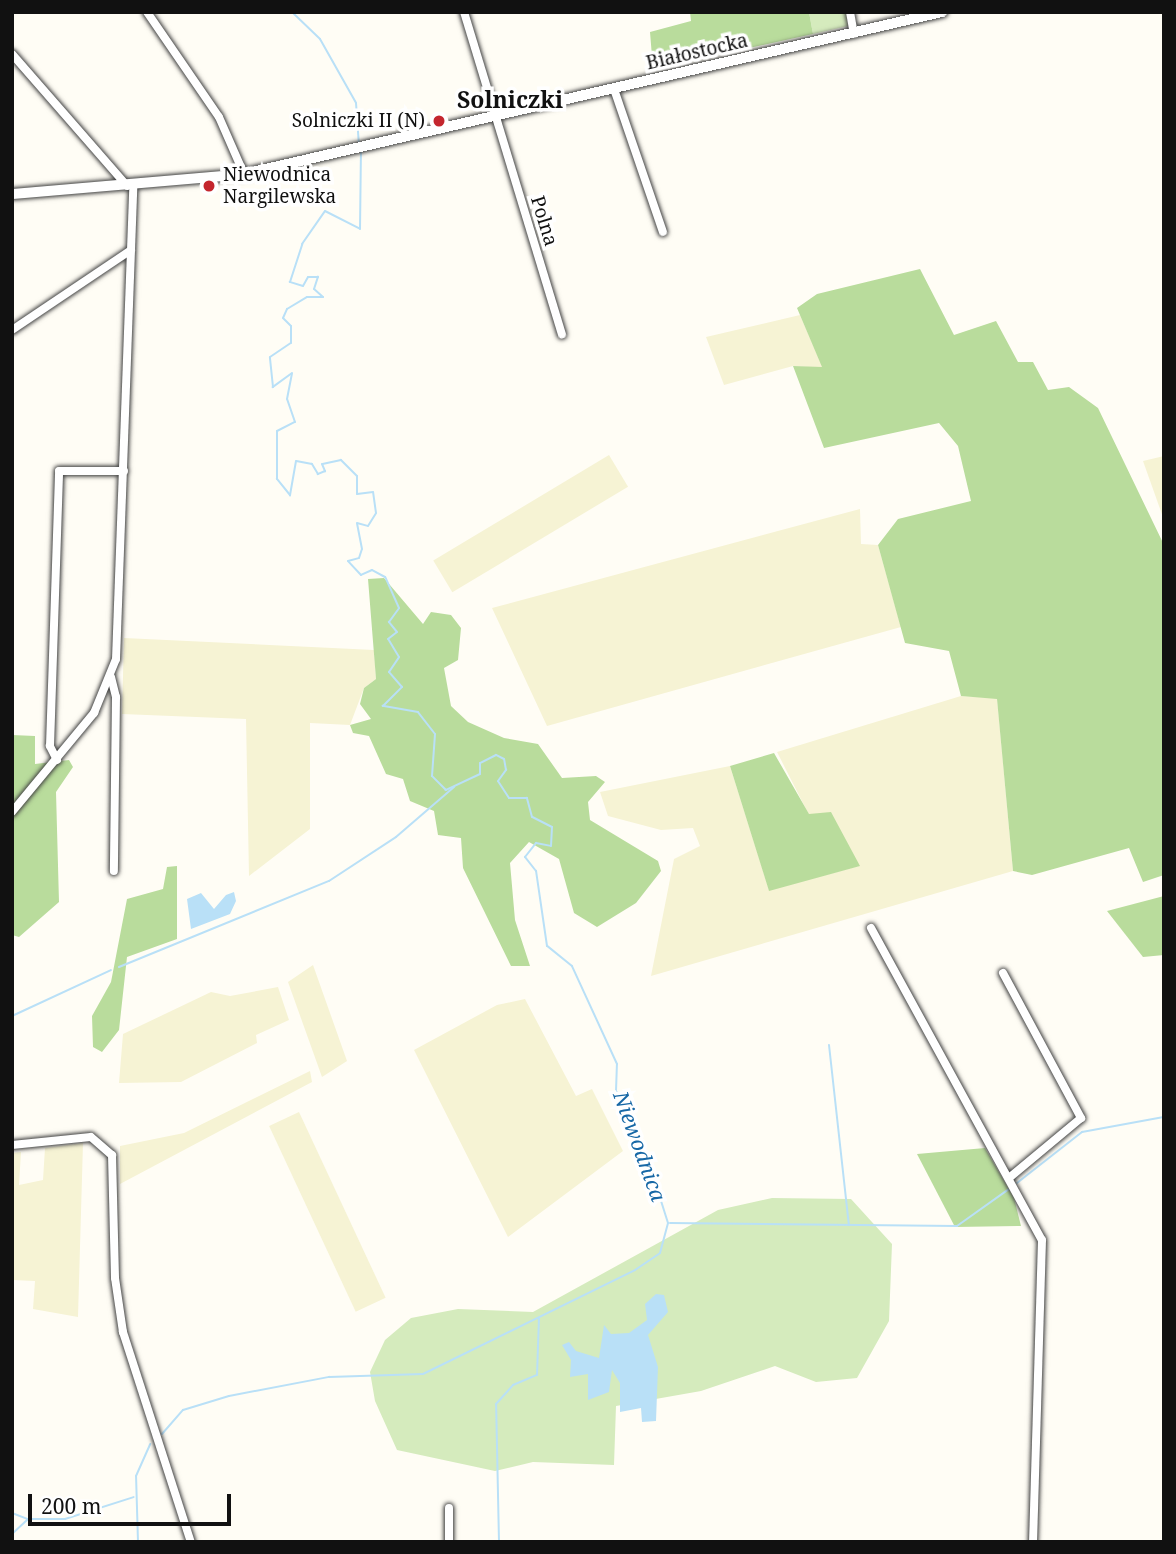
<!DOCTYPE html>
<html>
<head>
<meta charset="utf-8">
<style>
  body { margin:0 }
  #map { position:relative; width:1176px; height:1554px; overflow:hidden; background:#fffdf5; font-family:"Noto Serif",serif }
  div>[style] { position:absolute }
  .farmland>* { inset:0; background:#f6f3d4; transform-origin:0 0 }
  .green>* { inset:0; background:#d5ebbd }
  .forest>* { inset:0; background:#b9dc9c }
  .water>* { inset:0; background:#b9e0f7 }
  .stream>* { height:2px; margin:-1px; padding:0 1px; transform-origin:1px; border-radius:1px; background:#b9e0f7 }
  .roads { filter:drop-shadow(0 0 2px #444) drop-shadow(0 0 2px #444) }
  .minor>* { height:8px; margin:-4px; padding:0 4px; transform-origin:4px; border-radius:4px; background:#fff }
  .tertiary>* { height:10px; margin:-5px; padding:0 5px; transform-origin:5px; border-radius:5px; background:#fff }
  .dots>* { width:19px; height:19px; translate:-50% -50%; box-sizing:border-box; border:4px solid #fff; border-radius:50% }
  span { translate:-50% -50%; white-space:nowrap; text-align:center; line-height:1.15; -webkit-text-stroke:7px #fff; paint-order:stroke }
  .street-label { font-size:19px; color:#111 }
  .poi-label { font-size:19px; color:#111 }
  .right { translate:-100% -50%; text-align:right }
  .left { translate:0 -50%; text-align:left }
  .water-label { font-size:21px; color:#1768a6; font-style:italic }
  .quarter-label { font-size:23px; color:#111; font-weight:700 }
  .frame { position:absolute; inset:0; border:14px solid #111; pointer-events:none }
  .scale { position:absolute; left:28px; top:1494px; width:203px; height:32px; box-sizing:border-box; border:4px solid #111; border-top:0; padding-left:9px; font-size:21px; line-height:24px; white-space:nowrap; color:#111; -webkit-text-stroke:5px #fff; paint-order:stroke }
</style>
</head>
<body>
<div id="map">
  <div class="farmland">
    <div style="clip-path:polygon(800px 315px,823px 368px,793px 366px,724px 385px,706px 337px)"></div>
    <div style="left:609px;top:455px;width:37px;height:205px;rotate:59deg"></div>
    <div style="clip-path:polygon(1164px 456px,1164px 520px,1143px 461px)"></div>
    <div style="clip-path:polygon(860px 509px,861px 544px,878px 545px,901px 627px,547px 726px,492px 608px)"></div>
    <div style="clip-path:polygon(124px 638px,374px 650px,376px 679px,364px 688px,350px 725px,310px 723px,310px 829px,249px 876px,246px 719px,122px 714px)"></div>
    <div style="clip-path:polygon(961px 696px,997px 698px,1013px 871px,651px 976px,674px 859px,700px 846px,693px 828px,661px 830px,608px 816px,600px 792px,730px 766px,769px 890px,859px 866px,809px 815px,777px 752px)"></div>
    <div style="clip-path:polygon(313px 965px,347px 1061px,322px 1077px,288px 982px)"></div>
    <div style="clip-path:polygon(278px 987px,289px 1020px,256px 1035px,257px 1043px,181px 1082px,119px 1083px,123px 1034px,211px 992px,230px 996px)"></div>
    <div style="clip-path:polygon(525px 999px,576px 1096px,592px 1089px,623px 1151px,508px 1237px,414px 1050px,497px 1005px)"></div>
    <div style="clip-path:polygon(310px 1071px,312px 1082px,120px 1184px,120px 1146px,184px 1133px)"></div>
    <div style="left:299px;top:1112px;width:205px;height:33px;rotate:65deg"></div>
    <div style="clip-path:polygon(83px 1143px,78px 1317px,33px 1309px,35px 1281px,13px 1280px,12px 1295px,12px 1153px,21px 1152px,19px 1185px,43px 1180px,45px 1148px)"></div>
  </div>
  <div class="green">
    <div style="clip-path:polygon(809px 12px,846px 12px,848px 26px,813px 34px)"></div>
    <div style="clip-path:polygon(772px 1198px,851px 1199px,892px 1244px,889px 1321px,857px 1378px,816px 1382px,775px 1366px,701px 1391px,616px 1406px,614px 1465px,533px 1462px,495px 1471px,397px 1450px,375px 1401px,370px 1372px,385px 1340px,411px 1318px,458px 1309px,533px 1312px,718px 1210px)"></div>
  </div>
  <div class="forest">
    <div style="clip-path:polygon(690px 12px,809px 12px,813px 34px,653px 69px,650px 32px,691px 21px)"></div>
    <div style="clip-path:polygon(920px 269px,954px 335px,996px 321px,1018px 362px,1033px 362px,1048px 390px,1069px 387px,1098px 408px,1164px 545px,1164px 875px,1143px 882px,1129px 848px,1032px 875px,1013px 871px,997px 699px,961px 696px,949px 651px,905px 643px,878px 545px,898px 519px,971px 501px,958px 446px,939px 423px,824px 448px,793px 366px,822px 367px,797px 308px,817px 294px)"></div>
    <div style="clip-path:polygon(384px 578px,423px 624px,431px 612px,451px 615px,461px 628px,458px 660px,444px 668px,451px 706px,468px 722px,504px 738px,538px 744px,562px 778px,596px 776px,605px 782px,588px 802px,590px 820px,658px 861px,661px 871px,636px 903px,597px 927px,574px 913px,559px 859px,529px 842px,510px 863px,515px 920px,530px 966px,511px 966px,463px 868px,461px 838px,438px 835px,434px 811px,410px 801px,403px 779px,386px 774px,369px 736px,353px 733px,350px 725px,371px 719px,360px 704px,364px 688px,376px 679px,368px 579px)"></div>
    <div style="clip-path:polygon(12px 735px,35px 736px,35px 764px,69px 760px,73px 767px,56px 792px,59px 902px,19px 937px,12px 935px)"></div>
    <div style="clip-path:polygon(774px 753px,809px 814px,831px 812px,860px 866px,769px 891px,730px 766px)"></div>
    <div style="clip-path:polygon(177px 866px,177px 939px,127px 957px,119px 1030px,102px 1052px,93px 1047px,92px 1016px,111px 982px,127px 899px,163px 889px,167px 867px)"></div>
    <div style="clip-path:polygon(1164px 896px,1164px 955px,1143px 957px,1107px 911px)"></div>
    <div style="clip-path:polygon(985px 1148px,1014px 1198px,1021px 1226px,955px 1227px,917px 1154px)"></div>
  </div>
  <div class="water">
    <div style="clip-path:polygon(201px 893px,214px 909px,226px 895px,234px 892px,236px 901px,230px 914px,191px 929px,187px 899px)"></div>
    <div style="clip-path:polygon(656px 1294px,664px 1295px,668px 1312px,648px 1335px,658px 1367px,656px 1421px,642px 1422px,641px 1408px,620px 1412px,620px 1383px,612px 1370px,609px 1392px,588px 1400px,588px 1374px,570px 1377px,571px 1360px,562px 1345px,569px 1342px,576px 1351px,599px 1358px,604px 1325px,611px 1334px,629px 1333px,647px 1320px,645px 1304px)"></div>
  </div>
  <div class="stream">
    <div style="left:292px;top:12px;width:39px;rotate:44deg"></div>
    <div style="left:320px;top:39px;width:73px;rotate:60.6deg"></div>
    <div style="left:356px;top:103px;width:39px;rotate:86deg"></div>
    <div style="left:119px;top:967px;width:227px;rotate:-22.3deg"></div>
    <div style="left:329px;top:881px;width:80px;rotate:-33.3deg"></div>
    <div style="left:396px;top:837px;width:77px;rotate:-40.8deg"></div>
    <div style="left:12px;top:1016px;width:109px;rotate:-24.9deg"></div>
    <div style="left:829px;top:1045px;width:181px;rotate:83.7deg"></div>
    <div style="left:1017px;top:1183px;width:83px;rotate:-38.1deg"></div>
    <div style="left:1082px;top:1132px;width:83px;rotate:-10.4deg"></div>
    <div style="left:670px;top:1223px;width:287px;rotate:0.6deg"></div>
    <div style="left:957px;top:1226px;width:64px;rotate:-35.4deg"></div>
    <div style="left:162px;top:1434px;width:32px;rotate:-49deg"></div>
    <div style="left:183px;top:1410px;width:48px;rotate:-16.9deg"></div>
    <div style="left:229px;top:1396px;width:102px;rotate:-10.8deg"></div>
    <div style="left:329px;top:1377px;width:94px;rotate:-1.8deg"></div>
    <div style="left:423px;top:1374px;width:236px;rotate:-26.1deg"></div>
    <div style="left:635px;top:1270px;width:30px;rotate:-34deg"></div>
    <div style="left:660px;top:1253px;width:31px;rotate:-75deg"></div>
    <div style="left:668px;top:1223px;width:96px;rotate:-107.5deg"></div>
    <div style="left:639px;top:1131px;width:46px;rotate:-119.9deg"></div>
    <div style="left:616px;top:1091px;width:27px;rotate:-88deg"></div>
    <div style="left:617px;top:1064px;width:108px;rotate:-114.7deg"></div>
    <div style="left:572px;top:966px;width:32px;rotate:-141deg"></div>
    <div style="left:547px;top:946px;width:76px;rotate:-98.3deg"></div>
    <div style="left:536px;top:871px;width:18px;rotate:-128deg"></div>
    <div style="left:525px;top:857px;width:18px;rotate:-52deg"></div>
    <div style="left:536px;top:843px;width:15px;rotate:11deg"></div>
    <div style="left:551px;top:846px;width:19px;rotate:-87deg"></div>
    <div style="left:552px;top:827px;width:22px;rotate:-153deg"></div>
    <div style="left:532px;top:817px;width:20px;rotate:-105deg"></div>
    <div style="left:527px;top:798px;width:18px;rotate:180deg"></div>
    <div style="left:509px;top:798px;width:20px;rotate:-123deg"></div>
    <div style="left:498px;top:781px;width:14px;rotate:-54deg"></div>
    <div style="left:506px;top:770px;width:11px;rotate:-100deg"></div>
    <div style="left:504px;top:759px;width:9px;rotate:-153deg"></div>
    <div style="left:496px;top:755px;width:18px;rotate:153deg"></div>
    <div style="left:480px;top:763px;width:11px;rotate:90deg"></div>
    <div style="left:480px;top:774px;width:38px;rotate:155deg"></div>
    <div style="left:446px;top:790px;width:20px;rotate:-135deg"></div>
    <div style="left:432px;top:776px;width:42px;rotate:-85.9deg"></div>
    <div style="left:435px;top:734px;width:28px;rotate:-128deg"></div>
    <div style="left:418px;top:712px;width:36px;rotate:-170deg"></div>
    <div style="left:383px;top:706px;width:27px;rotate:-45deg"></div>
    <div style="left:402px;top:687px;width:20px;rotate:-131deg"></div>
    <div style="left:389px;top:672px;width:18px;rotate:-56deg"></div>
    <div style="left:399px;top:657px;width:21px;rotate:-121deg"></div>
    <div style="left:388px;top:639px;width:11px;rotate:-38deg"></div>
    <div style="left:397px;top:632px;width:13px;rotate:-129deg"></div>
    <div style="left:389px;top:622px;width:17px;rotate:-54deg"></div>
    <div style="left:399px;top:608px;width:34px;rotate:-114deg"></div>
    <div style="left:385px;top:577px;width:15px;rotate:-152deg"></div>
    <div style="left:372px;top:570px;width:12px;rotate:156deg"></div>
    <div style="left:361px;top:575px;width:19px;rotate:-133deg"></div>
    <div style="left:348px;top:561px;width:11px;rotate:-15deg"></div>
    <div style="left:359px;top:558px;width:9px;rotate:-72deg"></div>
    <div style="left:362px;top:549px;width:26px;rotate:-101deg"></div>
    <div style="left:357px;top:523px;width:11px;rotate:15deg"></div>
    <div style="left:368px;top:526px;width:15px;rotate:-58deg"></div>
    <div style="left:376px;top:513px;width:21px;rotate:-98deg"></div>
    <div style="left:373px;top:492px;width:16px;rotate:173deg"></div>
    <div style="left:357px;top:494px;width:18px;rotate:-90deg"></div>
    <div style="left:357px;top:476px;width:23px;rotate:-135deg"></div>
    <div style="left:341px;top:460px;width:19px;rotate:168deg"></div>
    <div style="left:322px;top:464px;width:8px;rotate:67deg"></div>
    <div style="left:325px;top:471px;width:8px;rotate:157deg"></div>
    <div style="left:318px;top:474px;width:12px;rotate:-121deg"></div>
    <div style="left:312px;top:464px;width:16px;rotate:-169deg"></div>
    <div style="left:296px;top:461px;width:35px;rotate:100deg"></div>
    <div style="left:290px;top:495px;width:21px;rotate:-129deg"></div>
    <div style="left:277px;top:479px;width:48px;rotate:-90deg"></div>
    <div style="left:277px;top:431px;width:20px;rotate:-27deg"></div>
    <div style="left:295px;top:422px;width:24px;rotate:-109deg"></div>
    <div style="left:287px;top:399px;width:26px;rotate:-79deg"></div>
    <div style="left:292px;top:373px;width:24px;rotate:144deg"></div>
    <div style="left:273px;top:387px;width:30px;rotate:-96deg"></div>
    <div style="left:270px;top:357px;width:25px;rotate:-34deg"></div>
    <div style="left:291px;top:343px;width:17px;rotate:-90deg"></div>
    <div style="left:291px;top:326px;width:11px;rotate:-135deg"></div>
    <div style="left:283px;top:318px;width:10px;rotate:-66deg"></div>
    <div style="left:287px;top:309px;width:23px;rotate:-31deg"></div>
    <div style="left:307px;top:297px;width:16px"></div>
    <div style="left:323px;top:297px;width:12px;rotate:-138deg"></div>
    <div style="left:314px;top:289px;width:13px;rotate:-72deg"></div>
    <div style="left:318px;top:277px;width:10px;rotate:180deg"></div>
    <div style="left:308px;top:277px;width:10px;rotate:119deg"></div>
    <div style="left:303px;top:286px;width:14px;rotate:-163deg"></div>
    <div style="left:290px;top:282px;width:40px;rotate:-72deg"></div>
    <div style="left:302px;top:244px;width:40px;rotate:-55.1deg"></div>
    <div style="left:325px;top:211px;width:39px;rotate:27deg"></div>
    <div style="left:360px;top:229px;width:78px;rotate:-89.3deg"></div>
    <div style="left:12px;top:1513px;width:17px;rotate:21deg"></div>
    <div style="left:12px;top:1534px;width:22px;rotate:-43deg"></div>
    <div style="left:28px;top:1519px;width:37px"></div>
    <div style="left:65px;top:1519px;width:72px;rotate:-17.7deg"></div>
    <div style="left:138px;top:1542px;width:66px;rotate:-91.7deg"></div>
    <div style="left:136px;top:1476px;width:35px;rotate:-66deg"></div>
    <div style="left:499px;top:1542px;width:138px;rotate:-91.2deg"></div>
    <div style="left:496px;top:1404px;width:25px;rotate:-48deg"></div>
    <div style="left:513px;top:1385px;width:26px;rotate:-23deg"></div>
    <div style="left:537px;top:1375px;width:56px;rotate:-88deg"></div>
  </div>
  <div class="roads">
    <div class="minor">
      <div style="left:147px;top:12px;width:127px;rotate:55.6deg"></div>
      <div style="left:219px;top:117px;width:62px;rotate:66.3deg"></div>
      <div style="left:464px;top:12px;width:337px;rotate:73.1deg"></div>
      <div style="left:850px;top:12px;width:22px;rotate:80deg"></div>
      <div style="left:12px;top:54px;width:175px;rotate:48.9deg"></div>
      <div style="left:614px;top:89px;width:151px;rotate:71.1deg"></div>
      <div style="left:12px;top:330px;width:143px;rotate:-33.9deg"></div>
      <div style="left:111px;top:677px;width:21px;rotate:76deg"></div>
      <div style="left:116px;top:697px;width:174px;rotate:90.7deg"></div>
      <div style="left:57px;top:760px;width:16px;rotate:-117deg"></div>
      <div style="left:50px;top:746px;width:275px;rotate:-88.1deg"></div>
      <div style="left:59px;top:471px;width:65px"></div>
      <div style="left:12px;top:812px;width:129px;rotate:-50.4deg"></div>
      <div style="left:94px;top:713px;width:58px;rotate:-67.8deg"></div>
      <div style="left:116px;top:659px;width:473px;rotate:-87.9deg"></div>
      <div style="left:871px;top:928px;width:356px;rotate:61.3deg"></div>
      <div style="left:1042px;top:1240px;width:302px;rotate:91.7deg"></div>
      <div style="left:1003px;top:973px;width:165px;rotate:61.7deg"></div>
      <div style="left:1081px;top:1118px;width:94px;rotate:140.2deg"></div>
      <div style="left:12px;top:1145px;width:79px;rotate:-5.8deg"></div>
      <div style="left:91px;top:1137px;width:28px;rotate:41deg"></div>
      <div style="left:112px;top:1155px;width:123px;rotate:88.6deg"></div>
      <div style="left:115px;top:1278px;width:55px;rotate:81.6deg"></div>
      <div style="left:123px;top:1332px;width:221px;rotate:72.1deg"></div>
      <div style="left:449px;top:1542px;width:34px;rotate:-90deg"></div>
    </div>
    <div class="tertiary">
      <div style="left:12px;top:194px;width:233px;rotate:-4.9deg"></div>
      <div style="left:244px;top:174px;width:717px;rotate:-13.07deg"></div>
    </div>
  </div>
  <div class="dots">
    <div style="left:439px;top:121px;background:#c4262e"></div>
    <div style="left:209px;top:186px;background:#c4262e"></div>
  </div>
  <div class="street-label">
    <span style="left:697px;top:52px;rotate:-13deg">Białostocka</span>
    <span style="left:544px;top:221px;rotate:73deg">Polna</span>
  </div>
  <div class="poi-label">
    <span class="right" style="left:425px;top:121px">Solniczki II (N)</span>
    <span class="left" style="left:223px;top:186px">Niewodnica<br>Nargilewska</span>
  </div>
  <div class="water-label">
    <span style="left:640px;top:1146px;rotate:70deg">Niewodnica</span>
  </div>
  <div class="quarter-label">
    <span style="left:510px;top:99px">Solniczki</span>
  </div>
  <div class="frame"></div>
  <div class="scale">200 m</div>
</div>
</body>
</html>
